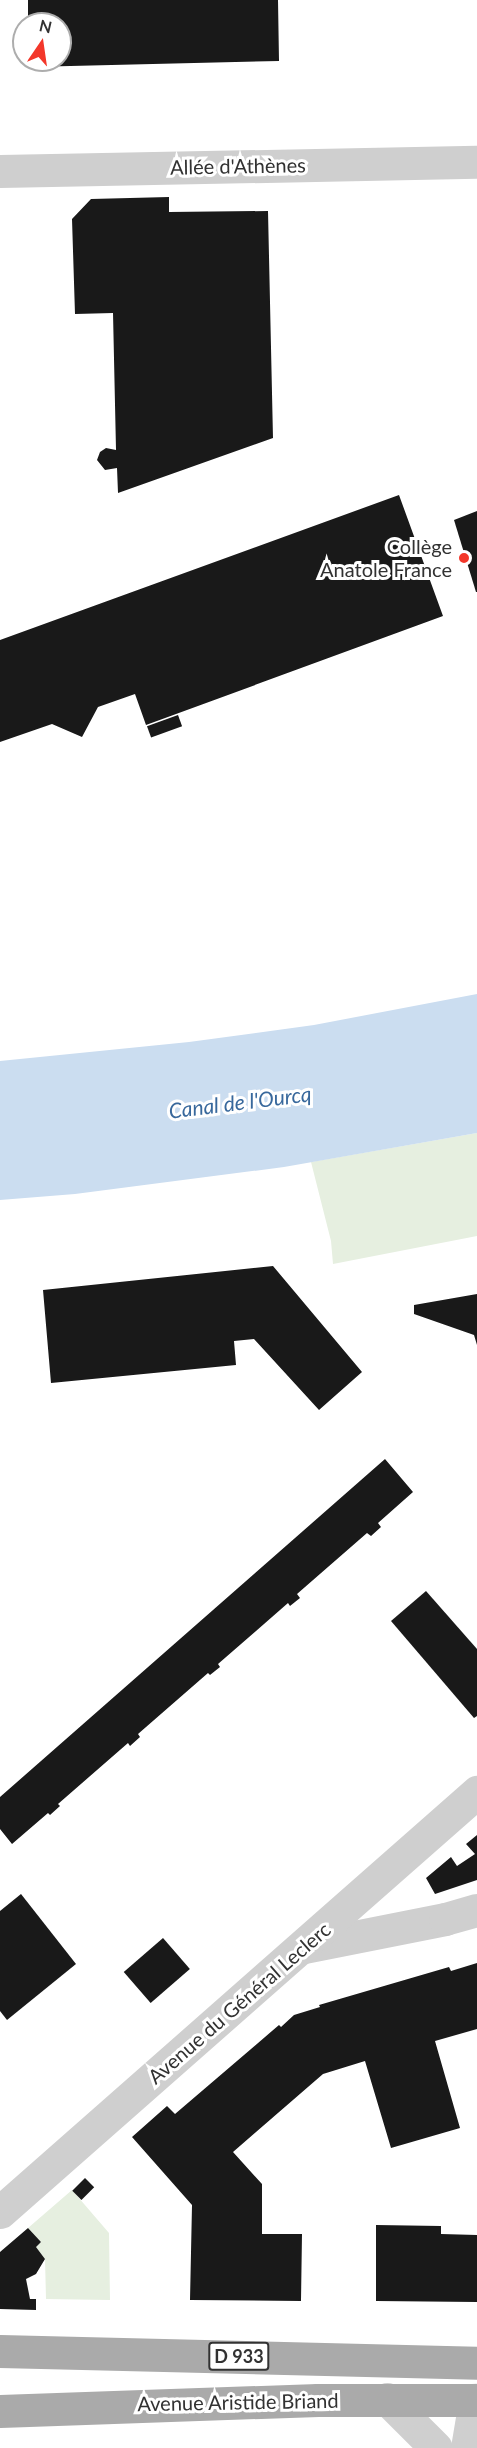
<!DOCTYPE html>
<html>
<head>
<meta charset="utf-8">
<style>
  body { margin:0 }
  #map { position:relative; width:477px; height:2448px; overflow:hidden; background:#fff; font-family:Lato,sans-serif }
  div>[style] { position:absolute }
  .green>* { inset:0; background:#e6efe0 }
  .water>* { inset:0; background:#cbddf0 }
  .building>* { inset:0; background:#191919; transform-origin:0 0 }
  .minor>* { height:33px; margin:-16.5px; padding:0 16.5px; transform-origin:16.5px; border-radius:16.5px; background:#cfcfcf }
  .major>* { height:33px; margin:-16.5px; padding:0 16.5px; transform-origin:16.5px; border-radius:16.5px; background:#aaa }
  .dots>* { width:16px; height:16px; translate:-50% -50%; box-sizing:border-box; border:3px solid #fff; border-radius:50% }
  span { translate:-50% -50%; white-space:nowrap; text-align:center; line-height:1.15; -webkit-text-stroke:6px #fff; paint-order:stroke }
  .shield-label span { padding:2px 4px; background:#fff; border:2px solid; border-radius:4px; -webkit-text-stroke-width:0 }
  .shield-label { font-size:18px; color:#323232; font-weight:700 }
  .street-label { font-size:20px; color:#323232 }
  .poi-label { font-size:20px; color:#323232 }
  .right { translate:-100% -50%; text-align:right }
  .water-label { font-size:21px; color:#38689c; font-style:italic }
  .north { position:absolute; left:12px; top:12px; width:60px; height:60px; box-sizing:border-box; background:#fff; border:2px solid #adadad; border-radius:50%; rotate:13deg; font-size:16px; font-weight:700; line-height:24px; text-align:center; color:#323232 }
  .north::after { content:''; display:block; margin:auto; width:21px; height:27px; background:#f3372a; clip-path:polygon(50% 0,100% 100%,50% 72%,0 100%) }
</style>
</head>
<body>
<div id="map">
  <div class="green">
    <div style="clip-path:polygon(477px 1133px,477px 1236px,333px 1264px,331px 1241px,311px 1162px)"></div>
    <div style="clip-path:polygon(72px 2190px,109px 2233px,110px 2300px,46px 2299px,45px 2259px,36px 2247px,41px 2242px,28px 2228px)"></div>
  </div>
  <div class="water">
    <div style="clip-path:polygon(477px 994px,477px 1133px,284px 1167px,75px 1194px,0 1200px,0 1061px,189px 1042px,314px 1025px)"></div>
  </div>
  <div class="building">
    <div style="clip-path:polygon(28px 0,278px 0,279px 61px,29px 67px,28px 60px,60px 60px,60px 24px,28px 24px)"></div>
    <div style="clip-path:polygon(169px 197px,169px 212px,268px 211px,273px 438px,118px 493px,117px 468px,105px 470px,97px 460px,100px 452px,106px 448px,116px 450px,113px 313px,75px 314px,72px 219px,91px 199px)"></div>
    <div style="clip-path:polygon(399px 495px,443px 616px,146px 725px,135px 694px,98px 707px,82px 737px,52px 724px,0 742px,0 640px)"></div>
    <div style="clip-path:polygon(477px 511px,477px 592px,476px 592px,454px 520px)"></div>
    <div style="left:178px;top:715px;width:12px;height:33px;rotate:70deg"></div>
    <div style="clip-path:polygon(273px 1266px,362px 1372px,319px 1410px,254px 1339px,234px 1341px,236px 1365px,51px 1383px,43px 1290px)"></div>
    <div style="clip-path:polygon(477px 1294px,477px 1345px,474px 1335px,414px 1314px,414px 1305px)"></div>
    <div style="clip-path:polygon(385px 1459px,413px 1492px,378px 1523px,381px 1527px,371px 1536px,367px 1533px,297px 1594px,300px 1598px,290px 1606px,288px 1603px,218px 1664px,220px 1667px,210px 1675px,208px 1673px,138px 1734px,140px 1737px,130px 1746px,128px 1743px,58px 1804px,60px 1806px,50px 1815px,48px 1813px,12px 1844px,0 1829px,0 1797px)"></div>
    <div style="clip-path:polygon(426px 1591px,477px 1649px,477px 1716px,474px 1718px,391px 1621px)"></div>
    <div style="clip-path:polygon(477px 1835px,477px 1880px,435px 1894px,426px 1878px,451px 1857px,457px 1866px,475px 1854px,466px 1844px)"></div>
    <div style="clip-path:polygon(21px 1894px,76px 1964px,7px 2020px,0 2011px,0 1911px)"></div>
    <div style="left:163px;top:1938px;width:41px;height:52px;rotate:49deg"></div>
    <div style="clip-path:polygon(477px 1963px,477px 2029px,435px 2041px,460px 2128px,391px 2148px,365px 2061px,323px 2074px,233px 2152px,262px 2184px,262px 2234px,302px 2234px,301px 2301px,190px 2300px,192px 2205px,132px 2137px,167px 2106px,175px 2114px,279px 2025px,281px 2027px,294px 2015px,320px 2007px,319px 2005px,449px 1967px,451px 1971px)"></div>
    <div style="left:85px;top:2178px;width:13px;height:18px;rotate:45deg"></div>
    <div style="clip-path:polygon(376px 2225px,441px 2226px,441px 2234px,477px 2235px,477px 2302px,376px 2301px)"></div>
    <div style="clip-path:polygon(28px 2228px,41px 2242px,36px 2247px,45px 2259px,36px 2274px,26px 2279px,30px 2299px,36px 2299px,36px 2310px,0 2309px,0 2252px)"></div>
  </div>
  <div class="minor">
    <div style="left:0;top:171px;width:477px;rotate:-1.1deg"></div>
    <div style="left:304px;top:1947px;width:144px;rotate:-11.2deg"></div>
    <div style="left:445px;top:1919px;width:33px;rotate:-16deg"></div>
    <div style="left:0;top:2212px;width:636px;rotate:-41.36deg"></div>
    <div style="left:387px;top:2399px;width:69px;rotate:45deg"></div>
    <div style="left:467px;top:2448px;width:49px;rotate:-80.5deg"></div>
  </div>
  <div class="major">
    <div style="left:0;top:2351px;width:477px;rotate:1.4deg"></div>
    <div style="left:0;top:2411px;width:318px;rotate:-2deg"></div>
    <div style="left:318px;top:2400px;width:159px"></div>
  </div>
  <div class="dots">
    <div style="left:464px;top:558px;background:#f3372a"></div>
  </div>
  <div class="shield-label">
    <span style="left:239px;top:2356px">D 933</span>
  </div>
  <div class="street-label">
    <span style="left:238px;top:166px;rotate:-1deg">Allée d'Athènes</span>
    <span style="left:239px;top:2003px;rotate:-41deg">Avenue du Général Leclerc</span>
    <span style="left:238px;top:2402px;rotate:-1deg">Avenue Aristide Briand</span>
  </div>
  <div class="poi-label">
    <span class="right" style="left:452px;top:558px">Collège<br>Anatole France</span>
  </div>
  <div class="water-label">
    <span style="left:240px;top:1102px;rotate:-7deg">Canal de l'Ourcq</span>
  </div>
  <div class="north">N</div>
</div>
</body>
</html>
